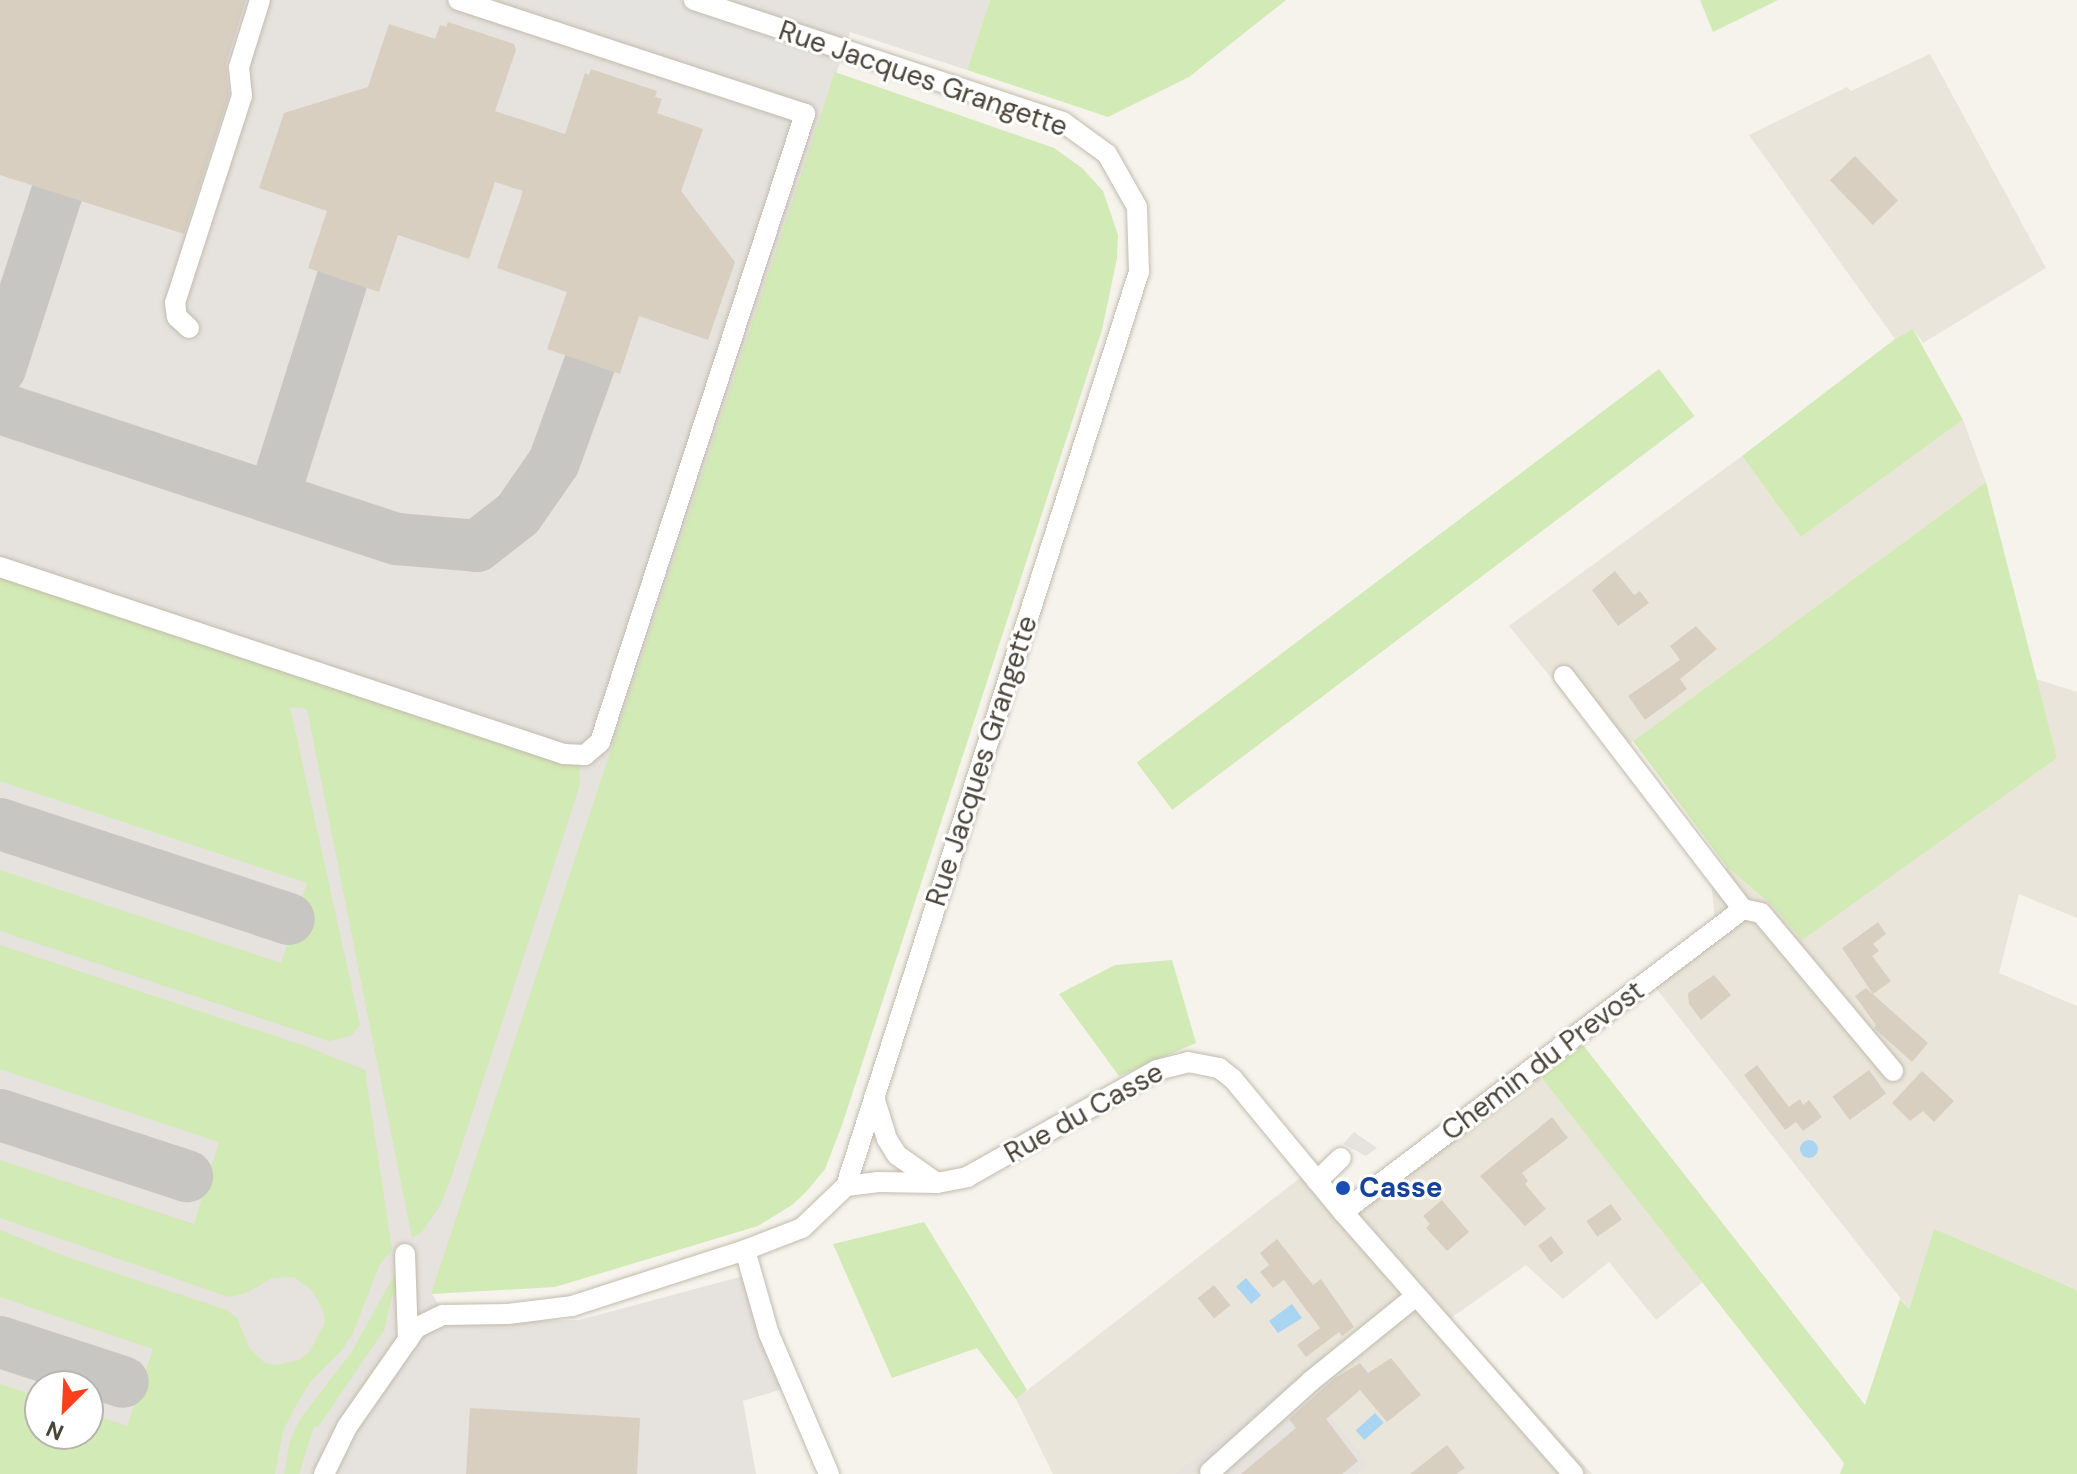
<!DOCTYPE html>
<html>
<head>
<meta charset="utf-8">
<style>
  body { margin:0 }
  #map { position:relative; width:2077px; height:1474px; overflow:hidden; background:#f6f3ec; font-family:"DM Sans",sans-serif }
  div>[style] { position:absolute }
  .residential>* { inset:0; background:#eae5da }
  .industrial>* { inset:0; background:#e6e2dd }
  .green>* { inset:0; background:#d2eab5; transform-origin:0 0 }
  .parking>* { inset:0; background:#e5e3e0 }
  .water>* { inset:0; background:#a9d4f2; transform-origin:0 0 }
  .round { border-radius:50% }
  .taxiway>* { height:52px; margin:-26px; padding:0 26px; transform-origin:26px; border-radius:26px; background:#c8c6c3 }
  .building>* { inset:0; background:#d8cfc1; transform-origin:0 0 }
  .roads { filter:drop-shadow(0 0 2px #c2bbae) drop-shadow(0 0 2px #c2bbae) }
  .minor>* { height:20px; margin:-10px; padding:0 10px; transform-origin:10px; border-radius:10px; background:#fff }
  .dots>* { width:22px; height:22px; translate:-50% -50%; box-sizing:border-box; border:4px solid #fff; border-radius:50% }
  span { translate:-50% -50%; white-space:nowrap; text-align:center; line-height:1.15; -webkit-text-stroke:6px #fff; paint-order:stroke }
  .street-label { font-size:28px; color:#4b4439 }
  .transit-label { font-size:28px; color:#164399; font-weight:700 }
  .left { translate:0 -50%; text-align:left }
  .north { position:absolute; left:24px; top:1370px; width:80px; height:80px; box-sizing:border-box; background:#fff; border:2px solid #b7b4b0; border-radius:50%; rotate:204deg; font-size:22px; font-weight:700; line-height:32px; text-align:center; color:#4b4439 }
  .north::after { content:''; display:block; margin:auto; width:28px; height:36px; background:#fc3f1d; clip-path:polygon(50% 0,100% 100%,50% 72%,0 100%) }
</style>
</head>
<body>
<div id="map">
  <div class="residential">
    <div style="clip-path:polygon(1930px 54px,2046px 268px,1923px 343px,1913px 329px,1895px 339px,1749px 135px,1847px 87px,1851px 91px)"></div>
    <div style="clip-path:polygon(1963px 420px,1986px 482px,1614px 755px,1509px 626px,1742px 456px,1801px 537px)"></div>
    <div style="clip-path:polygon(2036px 679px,2077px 692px,2077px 918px,2019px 894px,1999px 973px,2077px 1006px,2077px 1290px,1934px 1230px,1909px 1309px,1644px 973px,1715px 920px,1711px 883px,1727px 867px,1773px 906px,1802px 939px,2057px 758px)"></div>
    <div style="clip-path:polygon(1528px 1061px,1704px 1281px,1656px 1320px,1609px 1262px,1563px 1299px,1526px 1265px,1451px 1318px,1592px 1474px,1359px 1474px,1370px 1465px,1331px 1416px,1326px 1353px,1174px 1474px,1053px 1474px,1016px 1399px,1318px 1164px,1347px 1201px)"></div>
  </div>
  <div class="industrial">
    <div style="clip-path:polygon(evenodd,0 0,990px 0,967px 70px,850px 32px,432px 1294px,450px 1323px,579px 1320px,747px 1275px,782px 1389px,743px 1401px,756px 1474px,0 1474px,0 0,40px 1386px,88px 1386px,88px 1434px,40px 1434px,40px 1386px)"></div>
    <div style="clip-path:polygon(1354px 1132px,1377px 1148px,1366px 1156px,1343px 1144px)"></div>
    <div style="clip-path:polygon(1326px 1353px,1358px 1393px,1331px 1416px,1370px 1465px,1359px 1474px,1174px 1474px)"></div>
  </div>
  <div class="green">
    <div style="clip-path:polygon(990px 0,1286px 0,1189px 77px,1108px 117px,967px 70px)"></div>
    <div style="clip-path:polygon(1700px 0,1778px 0,1713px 32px)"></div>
    <div style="clip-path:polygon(835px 72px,1054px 148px,1082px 168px,1103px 191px,1118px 235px,1117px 258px,1102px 330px,842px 1125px,825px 1169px,807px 1191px,792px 1205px,758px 1226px,555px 1287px,431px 1294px)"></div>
    <div style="clip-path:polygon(1913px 329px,1963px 420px,1801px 537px,1742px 456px,1895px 339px)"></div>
    <div style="left:1659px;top:369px;width:59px;height:654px;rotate:53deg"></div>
    <div style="clip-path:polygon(1986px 482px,2057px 758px,1802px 940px,1773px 906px,1727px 867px,1633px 741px)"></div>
    <div style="clip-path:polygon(0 573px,579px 764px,580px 785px,452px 1175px,441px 1204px,422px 1232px,412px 1238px,307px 709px,290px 707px,360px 1025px,351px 1036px,329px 1041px,0 931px,0 870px,281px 963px,307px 883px,0 781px)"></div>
    <div style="clip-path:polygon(0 945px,305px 1046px,365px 1070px,392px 1250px,380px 1264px,353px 1333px,342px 1350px,310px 1382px,294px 1409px,283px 1431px,275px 1474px,0 1474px,0 1384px,40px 1397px,40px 1434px,88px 1434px,88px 1413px,127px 1426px,153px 1349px,0 1297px,0 1230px,67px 1257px,227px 1310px,237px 1318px,250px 1349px,265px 1363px,276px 1365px,299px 1360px,310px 1351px,325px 1322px,323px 1310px,312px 1290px,294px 1277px,272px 1278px,246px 1293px,229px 1297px,0 1218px,0 1160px,194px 1224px,219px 1142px,0 1069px)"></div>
    <div style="clip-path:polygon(1172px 960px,1196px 1043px,1119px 1076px,1059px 994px,1115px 965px)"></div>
    <div style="clip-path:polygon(1583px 1045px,1865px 1405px,1900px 1299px,1909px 1309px,1934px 1229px,2077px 1290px,2077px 1474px,1840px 1474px,1844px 1463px,1541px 1077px)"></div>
    <div style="clip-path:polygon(924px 1222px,1027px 1390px,1016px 1399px,977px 1348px,892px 1378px,833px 1244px)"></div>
    <div style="clip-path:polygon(396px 1272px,399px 1292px,392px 1296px,384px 1330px,318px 1427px,314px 1426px,299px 1474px,284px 1474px,290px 1440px,300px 1419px,351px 1353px)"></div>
  </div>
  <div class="parking">
    <div style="clip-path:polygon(524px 0,720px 0,824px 35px,804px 93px)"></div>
  </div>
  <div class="water">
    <div class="round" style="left:1800px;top:1140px;width:18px;height:18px"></div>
    <div style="left:1246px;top:1278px;width:23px;height:13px;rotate:49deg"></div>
    <div style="clip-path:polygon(1292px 1304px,1302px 1318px,1278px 1333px,1269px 1321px)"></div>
    <div style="left:1375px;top:1413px;width:13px;height:26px;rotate:48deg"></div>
  </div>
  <div class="taxiway">
    <div style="left:0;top:369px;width:185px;rotate:-72.1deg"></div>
    <div style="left:0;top:408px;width:418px;rotate:18.3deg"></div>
    <div style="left:397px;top:539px;width:80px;rotate:5deg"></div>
    <div style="left:477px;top:546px;width:52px;rotate:-38deg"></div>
    <div style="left:518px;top:514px;width:63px;rotate:-55.3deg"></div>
    <div style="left:554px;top:462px;width:105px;rotate:-70deg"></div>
    <div style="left:274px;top:496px;width:226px;rotate:-72.5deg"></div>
    <div style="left:0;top:824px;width:304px;rotate:18.2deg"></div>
    <div style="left:0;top:1115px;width:197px;rotate:18.1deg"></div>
    <div style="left:0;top:1342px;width:129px;rotate:18deg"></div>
  </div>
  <div class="building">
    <div style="clip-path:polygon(0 0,246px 0,226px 64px,229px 95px,184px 234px,0 175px)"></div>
    <div style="clip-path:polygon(448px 22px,514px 44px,516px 50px,495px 111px,565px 134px,585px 73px,589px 75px,591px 69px,657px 91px,655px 97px,662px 99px,657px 113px,703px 129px,681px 191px,735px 262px,708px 340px,639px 316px,620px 374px,547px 349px,567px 292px,497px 268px,523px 191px,495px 182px,469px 259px,398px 235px,379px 292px,308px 268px,327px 211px,259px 188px,284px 113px,368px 87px,389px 24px,435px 39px,440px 25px,446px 27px)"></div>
    <div style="left:1855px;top:156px;width:62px;height:35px;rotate:46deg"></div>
    <div style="clip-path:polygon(1615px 571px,1634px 595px,1640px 591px,1649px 603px,1618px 626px,1592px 590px)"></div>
    <div style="clip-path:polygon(1696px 626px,1717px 649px,1680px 679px,1687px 689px,1645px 720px,1628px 696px,1680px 660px,1670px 646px)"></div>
    <div style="clip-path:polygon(1878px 922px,1886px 934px,1873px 944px,1879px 951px,1872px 956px,1891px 981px,1873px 994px,1842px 948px)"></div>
    <div style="clip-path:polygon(1714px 975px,1731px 995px,1701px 1020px,1689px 1004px,1688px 993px)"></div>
    <div style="clip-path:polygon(1866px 988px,1928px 1043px,1912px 1062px,1874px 1028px,1876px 1025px,1855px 996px)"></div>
    <div style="clip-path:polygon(1757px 1065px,1789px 1107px,1800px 1099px,1803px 1105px,1809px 1100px,1822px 1117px,1803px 1131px,1796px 1122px,1785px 1130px,1744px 1075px)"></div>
    <div style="left:1869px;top:1070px;width:29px;height:45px;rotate:54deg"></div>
    <div style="clip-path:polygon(1922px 1071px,1954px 1101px,1934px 1122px,1923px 1111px,1910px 1121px,1892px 1103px)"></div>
    <div style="clip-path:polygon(1552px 1117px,1568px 1138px,1522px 1173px,1528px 1181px,1525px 1184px,1546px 1209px,1525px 1226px,1480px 1176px)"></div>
    <div style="clip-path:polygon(1442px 1200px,1469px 1232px,1447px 1251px,1426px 1228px,1430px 1224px,1423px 1216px)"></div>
    <div style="left:1611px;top:1204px;width:19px;height:30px;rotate:55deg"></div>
    <div style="left:1551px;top:1236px;width:21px;height:16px;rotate:53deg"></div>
    <div style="clip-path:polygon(1277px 1239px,1313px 1285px,1321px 1279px,1354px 1327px,1342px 1336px,1339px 1332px,1306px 1357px,1297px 1345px,1320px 1328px,1284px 1280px,1273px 1288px,1260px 1272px,1269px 1265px,1260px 1253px)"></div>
    <div style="left:1214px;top:1285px;width:26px;height:21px;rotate:51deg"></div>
    <div style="clip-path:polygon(1391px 1358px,1421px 1395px,1387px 1422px,1360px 1390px,1326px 1419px,1358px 1461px,1342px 1474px,1241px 1474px,1296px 1428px,1289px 1419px,1335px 1378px,1360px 1363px,1368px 1373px)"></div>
    <div style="clip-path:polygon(470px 1408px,640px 1418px,637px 1474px,466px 1474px)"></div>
    <div style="clip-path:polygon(1447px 1445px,1465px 1468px,1456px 1474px,1410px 1474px)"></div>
  </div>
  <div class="roads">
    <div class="minor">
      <div style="left:189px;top:328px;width:16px;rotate:-137deg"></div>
      <div style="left:177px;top:317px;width:14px;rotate:-98deg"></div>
      <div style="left:175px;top:303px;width:218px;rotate:-72.1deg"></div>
      <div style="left:242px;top:96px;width:29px;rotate:-96deg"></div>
      <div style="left:239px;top:67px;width:70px;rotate:-72.6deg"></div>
      <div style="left:0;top:567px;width:594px;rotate:18.34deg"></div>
      <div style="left:564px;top:754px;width:21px;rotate:3deg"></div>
      <div style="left:585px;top:755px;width:20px;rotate:-41deg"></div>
      <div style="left:600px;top:742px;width:661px;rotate:-71.92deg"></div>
      <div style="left:805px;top:114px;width:365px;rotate:-161.8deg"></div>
      <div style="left:1564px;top:676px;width:294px;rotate:52.5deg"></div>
      <div style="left:1743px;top:909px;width:18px;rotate:13deg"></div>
      <div style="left:1761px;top:913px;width:206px;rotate:50.1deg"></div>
      <div style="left:874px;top:1097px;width:44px;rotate:72.8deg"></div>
      <div style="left:887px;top:1139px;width:19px;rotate:58deg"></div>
      <div style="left:897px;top:1155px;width:49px;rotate:35deg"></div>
      <div style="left:1317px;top:1181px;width:33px;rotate:-44deg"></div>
      <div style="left:846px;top:1186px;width:31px;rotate:-7deg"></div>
      <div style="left:877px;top:1182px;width:60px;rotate:1deg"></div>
      <div style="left:937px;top:1183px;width:31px;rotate:-11deg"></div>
      <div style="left:967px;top:1177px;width:218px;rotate:-29.4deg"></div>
      <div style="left:1157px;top:1070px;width:32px;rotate:-14deg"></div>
      <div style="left:1188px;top:1062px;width:32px;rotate:11deg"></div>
      <div style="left:1219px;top:1068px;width:18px;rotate:38deg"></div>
      <div style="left:1233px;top:1079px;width:173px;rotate:50.4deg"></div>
      <div style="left:1343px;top:1212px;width:349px;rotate:48.7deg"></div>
      <div style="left:1343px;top:1212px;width:502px;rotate:-37.14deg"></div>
      <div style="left:745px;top:1250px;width:87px;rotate:74.1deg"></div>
      <div style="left:769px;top:1334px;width:152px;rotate:66.8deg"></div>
      <div style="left:405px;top:1254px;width:86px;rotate:88deg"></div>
      <div style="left:1210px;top:1472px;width:136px;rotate:-42deg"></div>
      <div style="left:1311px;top:1381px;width:135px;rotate:-39deg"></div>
      <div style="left:324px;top:1474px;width:52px;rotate:-63.9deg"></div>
      <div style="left:347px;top:1427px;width:121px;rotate:-55.1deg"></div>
      <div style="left:416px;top:1328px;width:30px;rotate:-26deg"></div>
      <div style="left:443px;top:1315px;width:65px;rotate:-0.9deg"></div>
      <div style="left:508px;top:1314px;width:64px;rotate:-7.1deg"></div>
      <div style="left:572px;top:1306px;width:182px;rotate:-17.9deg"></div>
      <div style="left:745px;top:1250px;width:61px;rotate:-21.1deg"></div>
      <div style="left:802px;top:1228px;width:61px;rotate:-43.7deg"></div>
      <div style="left:846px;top:1186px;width:960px;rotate:-72.23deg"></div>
      <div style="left:1139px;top:272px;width:65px;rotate:-91.8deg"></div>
      <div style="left:1137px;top:207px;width:61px;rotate:-119.5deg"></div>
      <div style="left:1107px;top:154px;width:54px;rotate:-144deg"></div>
      <div style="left:1063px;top:122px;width:389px;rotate:-161.7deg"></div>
    </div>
  </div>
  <div class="dots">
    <div style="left:1343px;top:1188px;background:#1a4fb4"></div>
  </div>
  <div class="street-label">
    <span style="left:923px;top:79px;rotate:19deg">Rue Jacques Grangette</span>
    <span style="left:982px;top:761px;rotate:-72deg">Rue Jacques Grangette</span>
    <span style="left:1543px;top:1061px;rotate:-37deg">Chemin du Prevost</span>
    <span style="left:1084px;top:1113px;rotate:-29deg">Rue du Casse</span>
  </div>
  <div class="transit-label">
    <span class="left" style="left:1359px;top:1188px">Casse</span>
  </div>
  <div class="north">N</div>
</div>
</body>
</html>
